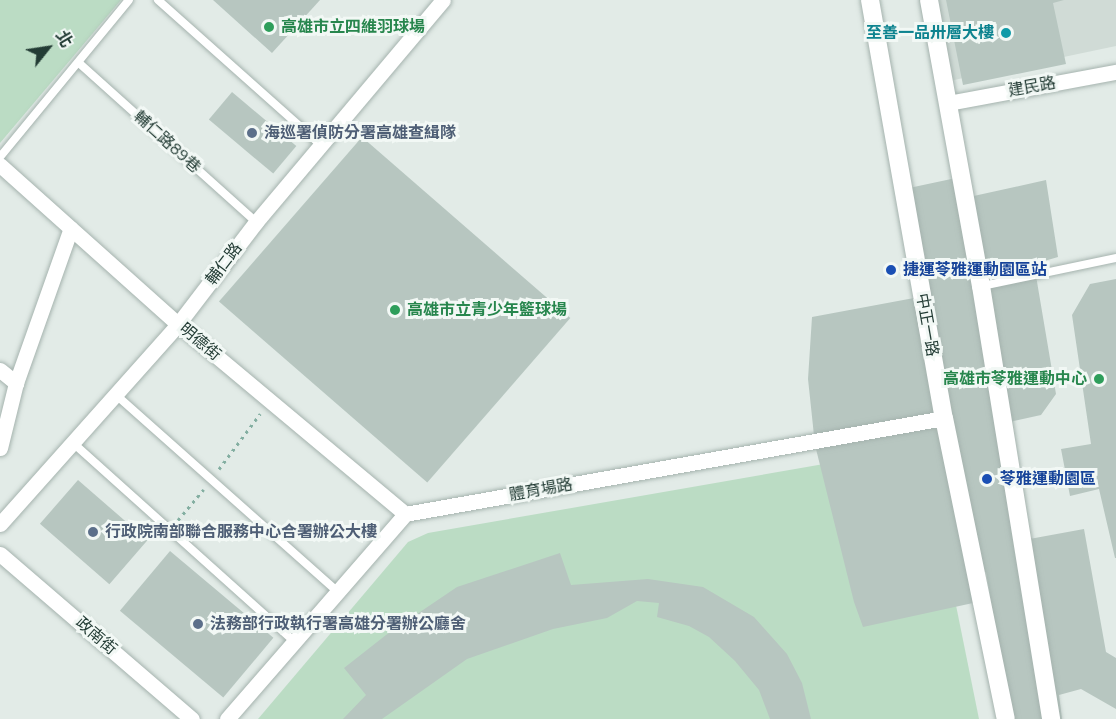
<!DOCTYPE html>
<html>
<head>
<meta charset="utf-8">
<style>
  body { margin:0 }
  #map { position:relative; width:1116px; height:719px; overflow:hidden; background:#e2ebe7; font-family:"Nunito Sans","Noto Sans TC",sans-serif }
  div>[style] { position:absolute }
  .built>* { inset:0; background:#d0dbd6 }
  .green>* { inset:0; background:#bbdcc4 }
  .building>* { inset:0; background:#b7c6c0; transform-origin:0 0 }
  .path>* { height:3px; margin-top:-1.5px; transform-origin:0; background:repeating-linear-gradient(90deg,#83aea1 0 3px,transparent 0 7.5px) }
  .roads { filter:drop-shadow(0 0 2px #a5b3ae) drop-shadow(0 0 2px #a5b3ae) }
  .lane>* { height:8px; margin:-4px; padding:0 4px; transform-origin:4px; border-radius:4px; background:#fff }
  .street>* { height:15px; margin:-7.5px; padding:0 7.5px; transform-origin:7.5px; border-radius:7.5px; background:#fff }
  .secondary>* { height:18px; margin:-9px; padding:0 9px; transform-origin:9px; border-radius:9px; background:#fff }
  .dots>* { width:16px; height:16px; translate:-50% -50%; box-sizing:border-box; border:3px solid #f2f8f5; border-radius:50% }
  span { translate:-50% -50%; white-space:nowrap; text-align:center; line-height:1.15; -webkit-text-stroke:6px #f2f8f5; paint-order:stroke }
  .leisure-label { font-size:16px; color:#27864d; font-weight:700 }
  .left { translate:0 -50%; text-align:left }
  .right { translate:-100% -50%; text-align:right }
  .culture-label { font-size:16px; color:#0d838f; font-weight:700 }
  .street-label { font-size:16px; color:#233c35 }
  .service-label { font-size:16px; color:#4e5e75; font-weight:700 }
  .transit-label { font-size:16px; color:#164399; font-weight:700 }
  .north { position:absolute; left:18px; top:18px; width:60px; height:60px; -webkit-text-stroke:4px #f2f8f5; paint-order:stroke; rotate:60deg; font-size:16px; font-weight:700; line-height:24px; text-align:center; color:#233c35 }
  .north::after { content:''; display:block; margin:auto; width:21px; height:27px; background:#233c35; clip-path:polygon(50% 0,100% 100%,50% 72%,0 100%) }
</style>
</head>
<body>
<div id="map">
  <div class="built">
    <div style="clip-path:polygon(919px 0,1116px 0,1116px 46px,935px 84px)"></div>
  </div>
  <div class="green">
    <div style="clip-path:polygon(0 0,121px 0,0 143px)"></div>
    <div style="clip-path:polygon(916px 448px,926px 457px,979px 719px,258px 719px,408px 542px,428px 533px)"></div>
  </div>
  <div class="building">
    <div style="clip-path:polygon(213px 0,320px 0,272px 53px)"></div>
    <div style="clip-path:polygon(946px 0,1064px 0,1053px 3px,1066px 64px,963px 85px)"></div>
    <div style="left:232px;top:92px;width:84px;height:36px;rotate:40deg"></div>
    <div style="left:362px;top:137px;width:276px;height:218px;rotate:41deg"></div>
    <div style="clip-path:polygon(956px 178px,960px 199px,1046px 180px,1058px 257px,1034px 264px,1056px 394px,1041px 415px,1005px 423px,1024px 540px,1084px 529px,1106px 652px,1116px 658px,1116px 709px,1081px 689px,1059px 695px,1062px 719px,1011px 719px,986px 572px,969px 578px,973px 603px,863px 627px,854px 602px,815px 445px,808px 379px,812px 317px,914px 298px,944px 371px,924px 252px,920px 251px,909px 188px)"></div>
    <div style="clip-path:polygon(1116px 279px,1116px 558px,1115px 558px,1099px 489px,1070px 496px,1061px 449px,1091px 444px,1072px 315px,1090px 284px)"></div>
    <div style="left:78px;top:480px;width:92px;height:58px;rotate:41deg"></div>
    <div style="left:170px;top:551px;width:135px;height:78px;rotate:40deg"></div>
    <div style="clip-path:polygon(560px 553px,571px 585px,648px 579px,703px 587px,754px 617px,787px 654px,802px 683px,811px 719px,770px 719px,759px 690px,735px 661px,709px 637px,689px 626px,657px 617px,659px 603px,637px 601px,607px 618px,553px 629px,467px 659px,382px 719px,343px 719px,366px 695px,344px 668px,386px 635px,457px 587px)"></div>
  </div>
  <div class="path">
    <div style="left:219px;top:469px;width:69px;rotate:-53.3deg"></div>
    <div style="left:178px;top:520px;width:40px;rotate:-50deg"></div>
  </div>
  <div class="roads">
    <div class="lane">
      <div style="left:158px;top:0;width:220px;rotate:41.7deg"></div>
      <div style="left:79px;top:63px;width:238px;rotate:41.9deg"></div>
      <div style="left:0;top:157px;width:203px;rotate:-50.6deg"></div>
      <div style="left:982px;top:286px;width:137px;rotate:-11.8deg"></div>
      <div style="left:115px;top:394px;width:297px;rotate:41.6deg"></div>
      <div style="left:72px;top:442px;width:298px;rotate:41.9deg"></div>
    </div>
    <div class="street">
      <div style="left:948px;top:103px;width:171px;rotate:-10.5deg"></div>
      <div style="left:0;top:165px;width:239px;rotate:41.8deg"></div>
      <div style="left:178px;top:324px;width:296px;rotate:39.9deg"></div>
      <div style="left:0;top:370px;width:21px;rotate:39deg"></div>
      <div style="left:0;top:448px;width:67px;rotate:-76.2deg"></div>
      <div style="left:16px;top:383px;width:164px;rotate:-70.5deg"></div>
      <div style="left:0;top:524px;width:268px;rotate:-48.3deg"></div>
      <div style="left:178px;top:324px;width:128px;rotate:-52.6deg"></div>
      <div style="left:256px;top:222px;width:290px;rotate:-49.9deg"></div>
      <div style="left:0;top:554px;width:253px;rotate:40.7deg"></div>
      <div style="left:227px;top:719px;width:271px;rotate:-49deg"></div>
      <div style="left:405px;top:514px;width:547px;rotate:-10.1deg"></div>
    </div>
    <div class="secondary">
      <div style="left:870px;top:0;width:424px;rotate:80deg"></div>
      <div style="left:944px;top:418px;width:307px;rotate:78.4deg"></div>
      <div style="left:929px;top:0;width:291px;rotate:79.7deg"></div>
      <div style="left:981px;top:286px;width:439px;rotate:80.8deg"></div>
    </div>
  </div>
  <div class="dots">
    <div style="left:269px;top:27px;background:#2e9e5b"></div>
    <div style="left:1006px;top:33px;background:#0f9aa8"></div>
    <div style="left:252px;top:133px;background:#5c6f8a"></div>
    <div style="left:891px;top:270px;background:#1a4fb4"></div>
    <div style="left:395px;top:310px;background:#2e9e5b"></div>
    <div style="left:1099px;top:379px;background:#2e9e5b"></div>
    <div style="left:987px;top:479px;background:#1a4fb4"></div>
    <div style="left:93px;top:532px;background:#5c6f8a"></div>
    <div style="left:198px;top:624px;background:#5c6f8a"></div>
  </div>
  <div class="leisure-label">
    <span class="left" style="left:281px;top:27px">高雄市立四維羽球場</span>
    <span class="left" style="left:407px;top:310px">高雄市立青少年籃球場</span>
    <span class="right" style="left:1087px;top:379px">高雄市苓雅運動中心</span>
  </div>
  <div class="culture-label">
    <span class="right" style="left:994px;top:33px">至善一品卅層大樓</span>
  </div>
  <div class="street-label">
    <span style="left:1032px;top:87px;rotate:-10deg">建民路</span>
    <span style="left:167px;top:142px;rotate:42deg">輔仁路89巷</span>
    <span style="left:224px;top:264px;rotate:-53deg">輔仁路</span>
    <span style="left:927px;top:325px;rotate:80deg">中正一路</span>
    <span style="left:200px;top:342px;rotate:40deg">明德街</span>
    <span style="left:541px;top:490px;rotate:-10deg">體育場路</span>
    <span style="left:96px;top:636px;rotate:41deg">政南街</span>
  </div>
  <div class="service-label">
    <span class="left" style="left:264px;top:133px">海巡署偵防分署高雄查緝隊</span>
    <span class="left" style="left:105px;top:532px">行政院南部聯合服務中心合署辦公大樓</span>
    <span class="left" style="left:210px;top:624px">法務部行政執行署高雄分署辦公廳舍</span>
  </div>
  <div class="transit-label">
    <span class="left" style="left:903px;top:270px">捷運苓雅運動園區站</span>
    <span class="left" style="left:1000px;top:479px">苓雅運動園區</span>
  </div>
  <div class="north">北</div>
</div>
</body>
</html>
